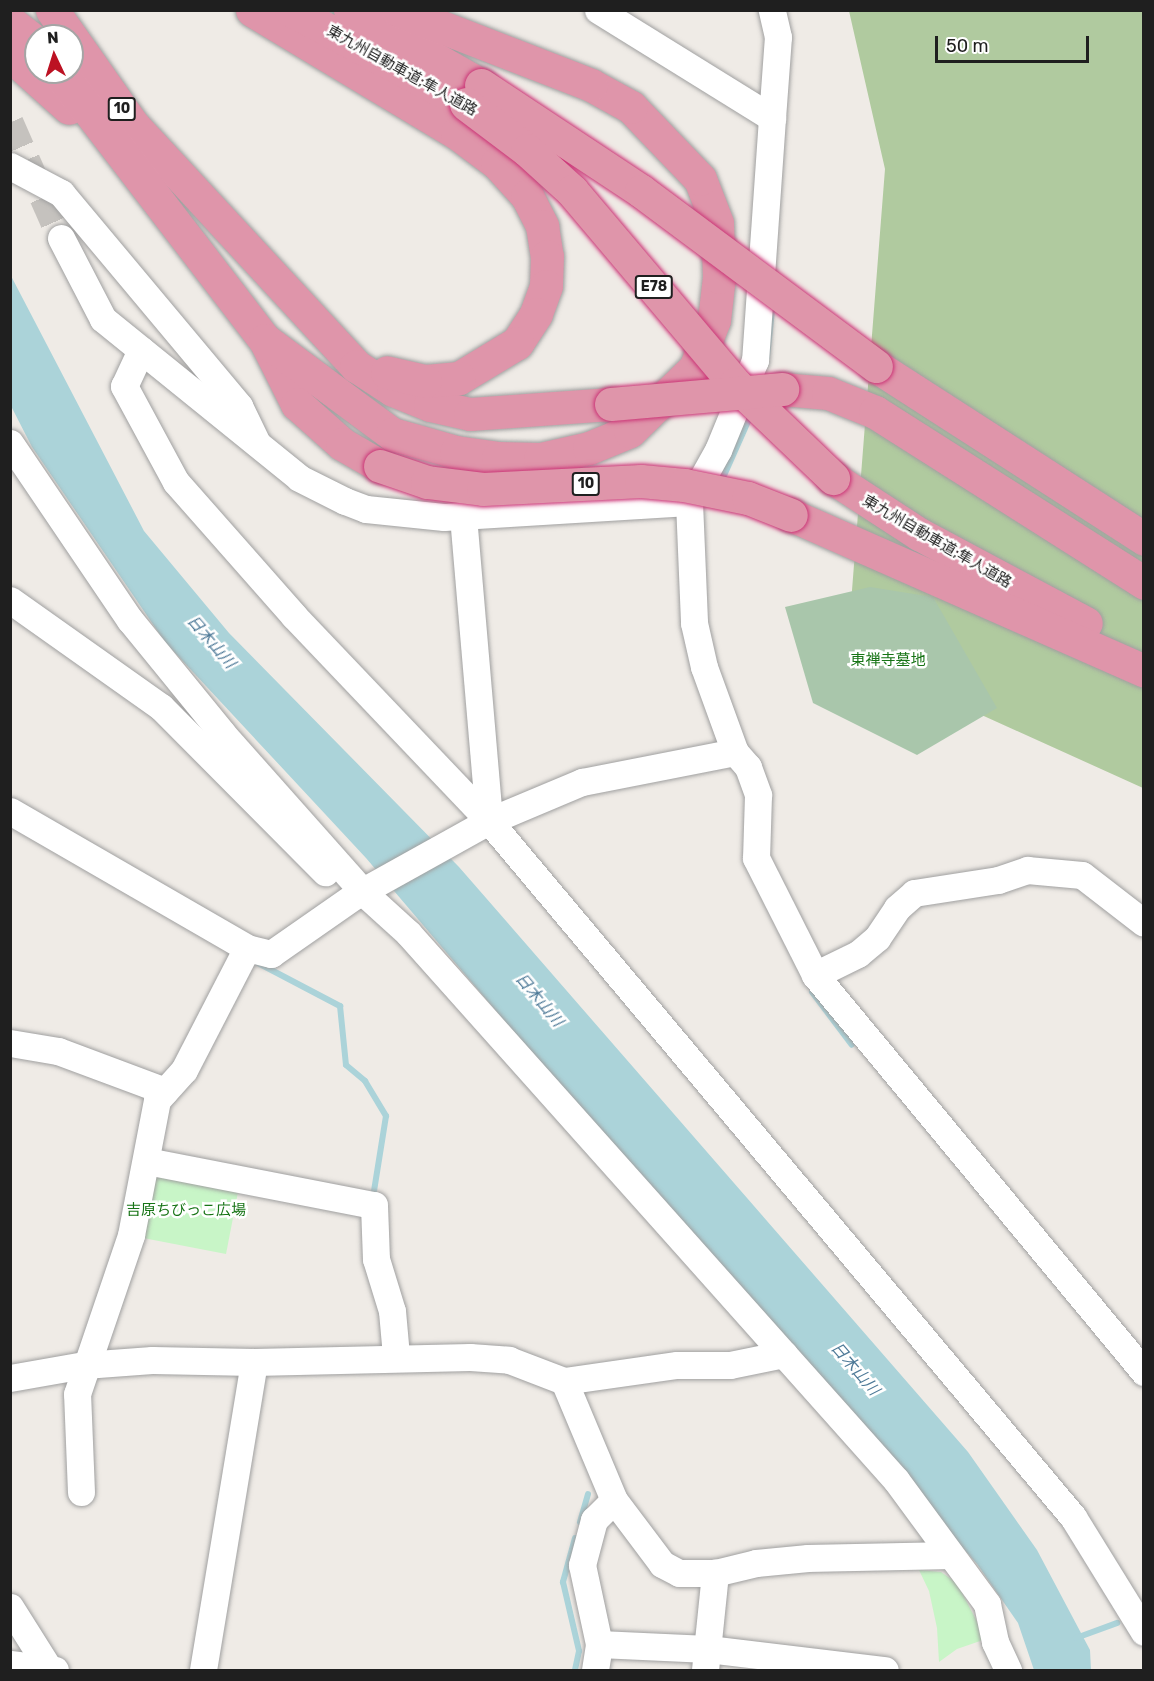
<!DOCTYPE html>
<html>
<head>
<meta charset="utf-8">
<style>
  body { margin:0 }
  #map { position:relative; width:1154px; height:1681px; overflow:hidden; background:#efebe6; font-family:Rubik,"Noto Sans JP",sans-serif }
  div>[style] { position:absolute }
  .forest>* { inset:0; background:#b0ca9f }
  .cemetery>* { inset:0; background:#a9c6ab }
  .park>* { inset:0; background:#c8f5c7 }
  .water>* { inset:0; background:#abd3d9 }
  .stream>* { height:6px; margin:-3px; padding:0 3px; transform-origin:3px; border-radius:3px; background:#abd3d9 }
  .minor-tunnel>* { height:27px; margin-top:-13.5px; transform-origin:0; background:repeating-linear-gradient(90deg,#c5c2be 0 27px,transparent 0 41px) }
  .roads { filter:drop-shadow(0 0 2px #a0a0a0) drop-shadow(0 0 2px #a0a0a0) }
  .minor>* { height:27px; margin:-13.5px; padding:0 13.5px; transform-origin:13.5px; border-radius:13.5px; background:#fff }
  .highway>* { height:33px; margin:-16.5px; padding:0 16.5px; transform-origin:16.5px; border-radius:16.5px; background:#df95aa }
  .bridges { filter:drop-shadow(0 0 2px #cb3577) drop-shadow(0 0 2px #cb3577) }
  .highway-bridge>* { height:33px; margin:-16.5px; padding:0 16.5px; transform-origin:16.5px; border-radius:16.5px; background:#df95aa }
  span { translate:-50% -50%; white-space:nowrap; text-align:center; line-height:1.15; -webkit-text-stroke:5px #fff; paint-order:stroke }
  .shield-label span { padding:2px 4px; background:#fff; border:2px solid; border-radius:4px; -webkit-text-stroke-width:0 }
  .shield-label { font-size:14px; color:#1f1f1f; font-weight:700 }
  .street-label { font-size:15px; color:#1f1f1f }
  .park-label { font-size:15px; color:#177416 }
  .water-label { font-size:16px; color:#4d7997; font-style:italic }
  .frame { position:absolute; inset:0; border:12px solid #1f1f1f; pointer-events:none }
  .north { position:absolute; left:24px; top:24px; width:60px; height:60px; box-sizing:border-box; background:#fff; border:2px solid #a5a5a5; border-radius:50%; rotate:356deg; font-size:16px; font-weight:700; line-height:24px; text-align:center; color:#1f1f1f }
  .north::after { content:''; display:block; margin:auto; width:21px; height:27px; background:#bc1223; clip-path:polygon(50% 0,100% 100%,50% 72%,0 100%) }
  .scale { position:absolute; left:935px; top:36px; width:154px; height:27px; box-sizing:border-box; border:3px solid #1f1f1f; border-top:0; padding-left:8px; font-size:18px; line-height:21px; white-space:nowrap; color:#1f1f1f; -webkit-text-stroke:4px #fff; paint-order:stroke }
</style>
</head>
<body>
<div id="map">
  <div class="forest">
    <div style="clip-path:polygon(849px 11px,1143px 11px,1143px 788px,847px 654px,885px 169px)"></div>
  </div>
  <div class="cemetery">
    <div style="clip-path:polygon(870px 587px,933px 597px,997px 708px,917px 755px,813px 703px,785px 607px)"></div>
  </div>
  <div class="park">
    <div style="clip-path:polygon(159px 1169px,239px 1187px,226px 1254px,138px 1237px,150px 1176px)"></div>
    <div style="clip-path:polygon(919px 1570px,941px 1572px,957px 1583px,986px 1639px,957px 1649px,939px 1662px,937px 1628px,929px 1591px)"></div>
  </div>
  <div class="water">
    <div style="clip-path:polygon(10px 274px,144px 531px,229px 633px,459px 867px,968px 1452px,1037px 1550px,1090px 1650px,1091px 1670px,1034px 1670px,1018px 1623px,977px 1564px,599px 1132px,366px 858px,165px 642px,32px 447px,11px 406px)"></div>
  </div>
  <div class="stream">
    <div style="left:767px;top:357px;width:56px;rotate:-83.9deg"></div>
    <div style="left:722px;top:480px;width:71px;rotate:-66deg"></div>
    <div style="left:258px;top:963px;width:93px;rotate:27.7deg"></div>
    <div style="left:340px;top:1006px;width:59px;rotate:84.2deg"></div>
    <div style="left:346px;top:1065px;width:25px;rotate:40deg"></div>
    <div style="left:365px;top:1081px;width:41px;rotate:59deg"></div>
    <div style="left:386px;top:1116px;width:82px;rotate:99.1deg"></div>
    <div style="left:812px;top:992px;width:66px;rotate:53deg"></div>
    <div style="left:580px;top:1522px;width:29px;rotate:-74deg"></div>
    <div style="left:575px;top:1538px;width:46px;rotate:105.3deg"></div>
    <div style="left:563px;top:1582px;width:71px;rotate:76.9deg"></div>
    <div style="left:579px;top:1651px;width:19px;rotate:102deg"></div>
    <div style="left:1076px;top:1638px;width:44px;rotate:-20.1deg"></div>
  </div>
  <div class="minor-tunnel">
    <div style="left:10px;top:122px;width:127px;rotate:66.3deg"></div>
  </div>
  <div class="roads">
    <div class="minor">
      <div style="left:598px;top:10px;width:205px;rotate:31.8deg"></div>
      <div style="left:772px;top:118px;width:243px;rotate:94deg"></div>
      <div style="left:755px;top:360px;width:97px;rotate:112.3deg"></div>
      <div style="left:718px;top:450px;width:60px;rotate:119.1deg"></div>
      <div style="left:689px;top:502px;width:121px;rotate:87.6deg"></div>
      <div style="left:694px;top:623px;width:45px;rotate:77.2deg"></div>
      <div style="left:704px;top:667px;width:90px;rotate:70deg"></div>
      <div style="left:735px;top:752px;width:20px;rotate:49deg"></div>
      <div style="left:748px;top:767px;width:30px;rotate:70deg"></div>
      <div style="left:758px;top:795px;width:63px;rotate:91.8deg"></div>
      <div style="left:756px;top:858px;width:131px;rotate:63.2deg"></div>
      <div style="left:815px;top:975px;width:516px;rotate:50.35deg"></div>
      <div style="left:772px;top:118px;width:81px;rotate:-85.8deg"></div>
      <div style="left:778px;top:37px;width:28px;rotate:-103deg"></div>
      <div style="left:10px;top:166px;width:58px;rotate:27.9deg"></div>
      <div style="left:61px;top:193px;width:278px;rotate:50.1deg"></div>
      <div style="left:239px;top:406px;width:41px;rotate:64.1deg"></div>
      <div style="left:61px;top:238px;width:91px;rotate:62.6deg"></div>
      <div style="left:103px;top:319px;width:252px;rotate:39deg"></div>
      <div style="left:299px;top:478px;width:51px;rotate:26.6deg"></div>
      <div style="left:345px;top:501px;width:22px;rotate:21deg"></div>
      <div style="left:366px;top:509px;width:78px;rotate:5.9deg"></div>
      <div style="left:444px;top:517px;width:245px;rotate:-3.5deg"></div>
      <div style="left:141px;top:350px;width:40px;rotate:115deg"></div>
      <div style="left:124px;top:386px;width:109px;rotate:61.6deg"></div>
      <div style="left:176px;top:482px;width:179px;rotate:48.6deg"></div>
      <div style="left:294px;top:616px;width:283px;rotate:46.4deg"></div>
      <div style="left:489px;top:821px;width:909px;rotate:50deg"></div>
      <div style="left:1073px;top:1517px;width:135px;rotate:58.3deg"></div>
      <div style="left:10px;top:443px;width:214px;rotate:55.9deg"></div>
      <div style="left:130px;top:620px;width:146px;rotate:50.8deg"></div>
      <div style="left:222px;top:733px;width:213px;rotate:48.4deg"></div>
      <div style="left:363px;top:892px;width:61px;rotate:42.3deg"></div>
      <div style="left:408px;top:933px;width:733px;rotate:48.26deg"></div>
      <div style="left:896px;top:1480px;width:154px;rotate:53.7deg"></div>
      <div style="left:987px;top:1604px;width:39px;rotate:78deg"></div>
      <div style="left:995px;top:1642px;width:31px;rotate:65deg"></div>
      <div style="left:463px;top:516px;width:306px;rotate:85.1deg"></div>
      <div style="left:10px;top:600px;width:185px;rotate:35.3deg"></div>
      <div style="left:161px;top:707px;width:233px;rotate:45.2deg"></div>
      <div style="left:10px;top:811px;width:274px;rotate:30deg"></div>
      <div style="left:247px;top:948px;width:25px;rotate:14deg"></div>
      <div style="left:271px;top:954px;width:101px;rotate:-34.9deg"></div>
      <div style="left:354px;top:896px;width:154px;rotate:-29.1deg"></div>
      <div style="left:489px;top:821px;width:101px;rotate:-22.8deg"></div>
      <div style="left:582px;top:782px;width:156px;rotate:-11.1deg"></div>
      <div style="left:815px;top:975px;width:48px;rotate:-26deg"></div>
      <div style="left:858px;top:954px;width:25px;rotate:-40deg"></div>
      <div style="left:877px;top:938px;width:36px;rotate:-56deg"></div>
      <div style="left:897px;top:908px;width:23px;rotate:-41deg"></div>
      <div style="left:914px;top:893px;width:85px;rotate:-8.8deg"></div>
      <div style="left:998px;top:880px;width:31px;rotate:-19deg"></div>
      <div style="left:1027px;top:870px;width:55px;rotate:5.2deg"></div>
      <div style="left:1082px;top:875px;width:78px;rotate:37.7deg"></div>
      <div style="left:10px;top:1043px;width:49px;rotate:9.5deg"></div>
      <div style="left:58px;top:1051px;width:114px;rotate:20.5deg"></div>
      <div style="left:147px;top:1161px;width:231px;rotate:11deg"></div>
      <div style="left:374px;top:1205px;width:54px;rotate:87.9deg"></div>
      <div style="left:376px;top:1259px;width:54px;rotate:72.9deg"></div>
      <div style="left:392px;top:1311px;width:45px;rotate:84.9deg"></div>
      <div style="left:10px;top:1378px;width:75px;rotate:-10deg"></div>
      <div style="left:84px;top:1365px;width:68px;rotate:-4.2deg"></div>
      <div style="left:152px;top:1360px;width:102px;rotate:1.1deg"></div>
      <div style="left:254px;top:1362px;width:216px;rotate:-1.3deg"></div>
      <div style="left:470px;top:1357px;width:39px;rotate:4deg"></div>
      <div style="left:509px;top:1360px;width:59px;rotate:20.9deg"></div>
      <div style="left:564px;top:1381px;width:114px;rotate:-8.1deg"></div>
      <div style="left:677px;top:1365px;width:53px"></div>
      <div style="left:730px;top:1365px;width:55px;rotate:-11.5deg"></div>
      <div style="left:564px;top:1381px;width:129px;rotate:67.2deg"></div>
      <div style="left:614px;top:1500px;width:80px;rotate:53.1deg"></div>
      <div style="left:662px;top:1564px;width:19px;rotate:28deg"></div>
      <div style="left:679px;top:1573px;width:36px"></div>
      <div style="left:715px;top:1573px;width:42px;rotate:-13.7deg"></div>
      <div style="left:756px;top:1563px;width:52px;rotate:-5.5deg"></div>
      <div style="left:808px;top:1558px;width:142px;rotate:-1.2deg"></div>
      <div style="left:81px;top:1492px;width:98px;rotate:-92.3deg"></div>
      <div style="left:77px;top:1394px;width:168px;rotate:-71.2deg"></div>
      <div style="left:131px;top:1235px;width:137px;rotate:-79.1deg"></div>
      <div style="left:157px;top:1100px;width:40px;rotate:-48deg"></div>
      <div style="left:184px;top:1070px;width:137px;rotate:-62.7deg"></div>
      <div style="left:10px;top:1607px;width:73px;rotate:57.8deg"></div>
      <div style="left:49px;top:1669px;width:6px;rotate:9deg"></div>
      <div style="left:599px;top:1644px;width:109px;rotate:2.6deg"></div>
      <div style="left:708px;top:1649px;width:178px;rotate:6.8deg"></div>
      <div style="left:10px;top:1664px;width:39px;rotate:7deg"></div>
      <div style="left:203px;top:1670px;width:312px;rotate:-80.6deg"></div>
      <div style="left:595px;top:1670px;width:26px;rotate:-81deg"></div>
      <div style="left:599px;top:1644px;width:81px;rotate:-102.1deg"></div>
      <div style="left:582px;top:1565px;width:47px;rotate:-75.1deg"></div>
      <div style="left:594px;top:1520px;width:28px;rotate:-45deg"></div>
      <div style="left:705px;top:1670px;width:98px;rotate:-84.1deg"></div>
    </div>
    <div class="highway">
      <div style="left:52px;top:10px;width:139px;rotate:54.9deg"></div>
      <div style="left:132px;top:124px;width:330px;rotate:47.2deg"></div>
      <div style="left:356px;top:366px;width:44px;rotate:33deg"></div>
      <div style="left:393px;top:390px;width:40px;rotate:22deg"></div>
      <div style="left:430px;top:405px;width:41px;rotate:12.7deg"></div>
      <div style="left:470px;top:414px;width:141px;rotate:-4.1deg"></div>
      <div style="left:252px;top:10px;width:239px;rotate:31deg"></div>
      <div style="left:457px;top:133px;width:50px;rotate:36.9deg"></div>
      <div style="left:497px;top:163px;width:45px;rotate:47.7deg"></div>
      <div style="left:527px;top:196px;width:34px;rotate:63deg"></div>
      <div style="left:542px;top:226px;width:30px;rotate:81deg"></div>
      <div style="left:547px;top:256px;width:30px;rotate:92deg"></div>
      <div style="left:546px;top:286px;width:30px;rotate:110deg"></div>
      <div style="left:536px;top:314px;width:35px;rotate:123deg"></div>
      <div style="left:517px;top:343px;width:68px;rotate:148.9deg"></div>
      <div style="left:459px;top:378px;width:34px;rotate:175deg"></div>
      <div style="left:425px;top:381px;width:39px;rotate:-167deg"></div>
      <div style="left:291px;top:10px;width:199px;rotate:28.2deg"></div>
      <div style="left:350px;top:10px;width:151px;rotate:29.8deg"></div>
      <div style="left:10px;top:22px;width:33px;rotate:38deg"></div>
      <div style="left:10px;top:55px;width:79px;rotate:41.9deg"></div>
      <div style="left:59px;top:72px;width:338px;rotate:52.5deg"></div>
      <div style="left:265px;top:340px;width:72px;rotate:63.4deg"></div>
      <div style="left:297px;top:404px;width:60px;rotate:41.6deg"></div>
      <div style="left:342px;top:444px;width:44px;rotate:30.1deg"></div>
      <div style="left:265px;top:340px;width:158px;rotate:36.5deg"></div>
      <div style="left:392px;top:434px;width:66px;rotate:15.7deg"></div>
      <div style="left:456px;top:452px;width:42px;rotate:8.1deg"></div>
      <div style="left:498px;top:458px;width:42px;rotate:1.4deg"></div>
      <div style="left:540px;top:459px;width:50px;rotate:-12.7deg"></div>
      <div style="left:589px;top:448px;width:44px;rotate:-22.5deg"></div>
      <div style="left:630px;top:431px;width:91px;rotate:-44.1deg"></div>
      <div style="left:695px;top:368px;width:52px;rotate:-68.4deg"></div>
      <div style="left:714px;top:320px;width:43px;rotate:-83.4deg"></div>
      <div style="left:719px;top:277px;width:54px;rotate:-92.1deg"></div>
      <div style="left:717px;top:223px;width:47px;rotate:-111.1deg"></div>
      <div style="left:700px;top:179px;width:100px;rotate:-133.8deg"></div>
      <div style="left:631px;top:107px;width:46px;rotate:-151.2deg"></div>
      <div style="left:591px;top:85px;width:207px;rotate:-158.8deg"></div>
      <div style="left:876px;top:366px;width:319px;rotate:32.8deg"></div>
      <div style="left:782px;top:389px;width:46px;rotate:5deg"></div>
      <div style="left:828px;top:393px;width:51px;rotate:22deg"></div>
      <div style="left:875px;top:412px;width:319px;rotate:32.4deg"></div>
      <div style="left:833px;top:478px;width:103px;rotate:33.1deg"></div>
      <div style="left:919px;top:534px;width:189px;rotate:28.1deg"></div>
      <div style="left:791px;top:515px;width:386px;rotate:23.8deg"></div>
    </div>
  </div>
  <div class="bridges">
    <div class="highway-bridge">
      <div style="left:481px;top:85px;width:192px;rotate:33.5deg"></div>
      <div style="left:641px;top:191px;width:293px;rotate:36.7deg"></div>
      <div style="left:466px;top:104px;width:76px;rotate:37deg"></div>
      <div style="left:527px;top:150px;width:61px;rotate:42.3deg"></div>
      <div style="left:572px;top:191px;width:253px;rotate:49.8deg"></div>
      <div style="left:735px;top:384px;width:136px;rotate:43.8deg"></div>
      <div style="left:611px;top:404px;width:172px;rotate:-5deg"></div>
      <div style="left:380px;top:466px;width:50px;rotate:18.8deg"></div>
      <div style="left:427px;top:482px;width:56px;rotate:7.1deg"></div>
      <div style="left:483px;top:489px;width:158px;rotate:-2.9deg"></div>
      <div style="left:641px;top:481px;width:43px;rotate:5.3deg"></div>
      <div style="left:684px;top:485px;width:65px;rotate:11.5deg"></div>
      <div style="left:748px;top:498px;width:46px;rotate:21.6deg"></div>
    </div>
  </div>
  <div class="shield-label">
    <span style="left:122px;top:109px">10</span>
    <span style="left:654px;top:287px">E78</span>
    <span style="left:586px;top:484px">10</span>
  </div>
  <div class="street-label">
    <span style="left:402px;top:71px;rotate:29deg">東九州自動車道;隼人道路</span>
    <span style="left:937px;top:542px;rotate:30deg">東九州自動車道;隼人道路</span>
  </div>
  <div class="park-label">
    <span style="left:888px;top:661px">東禅寺墓地</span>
    <span style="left:186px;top:1211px">吉原ちびっこ広場</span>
  </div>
  <div class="water-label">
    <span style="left:211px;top:642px;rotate:49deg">日木山川</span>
    <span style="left:539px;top:1000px;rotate:50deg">日木山川</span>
    <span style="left:855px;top:1369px;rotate:49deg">日木山川</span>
  </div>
  <div class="frame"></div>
  <div class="north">N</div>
  <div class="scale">50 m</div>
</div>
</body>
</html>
